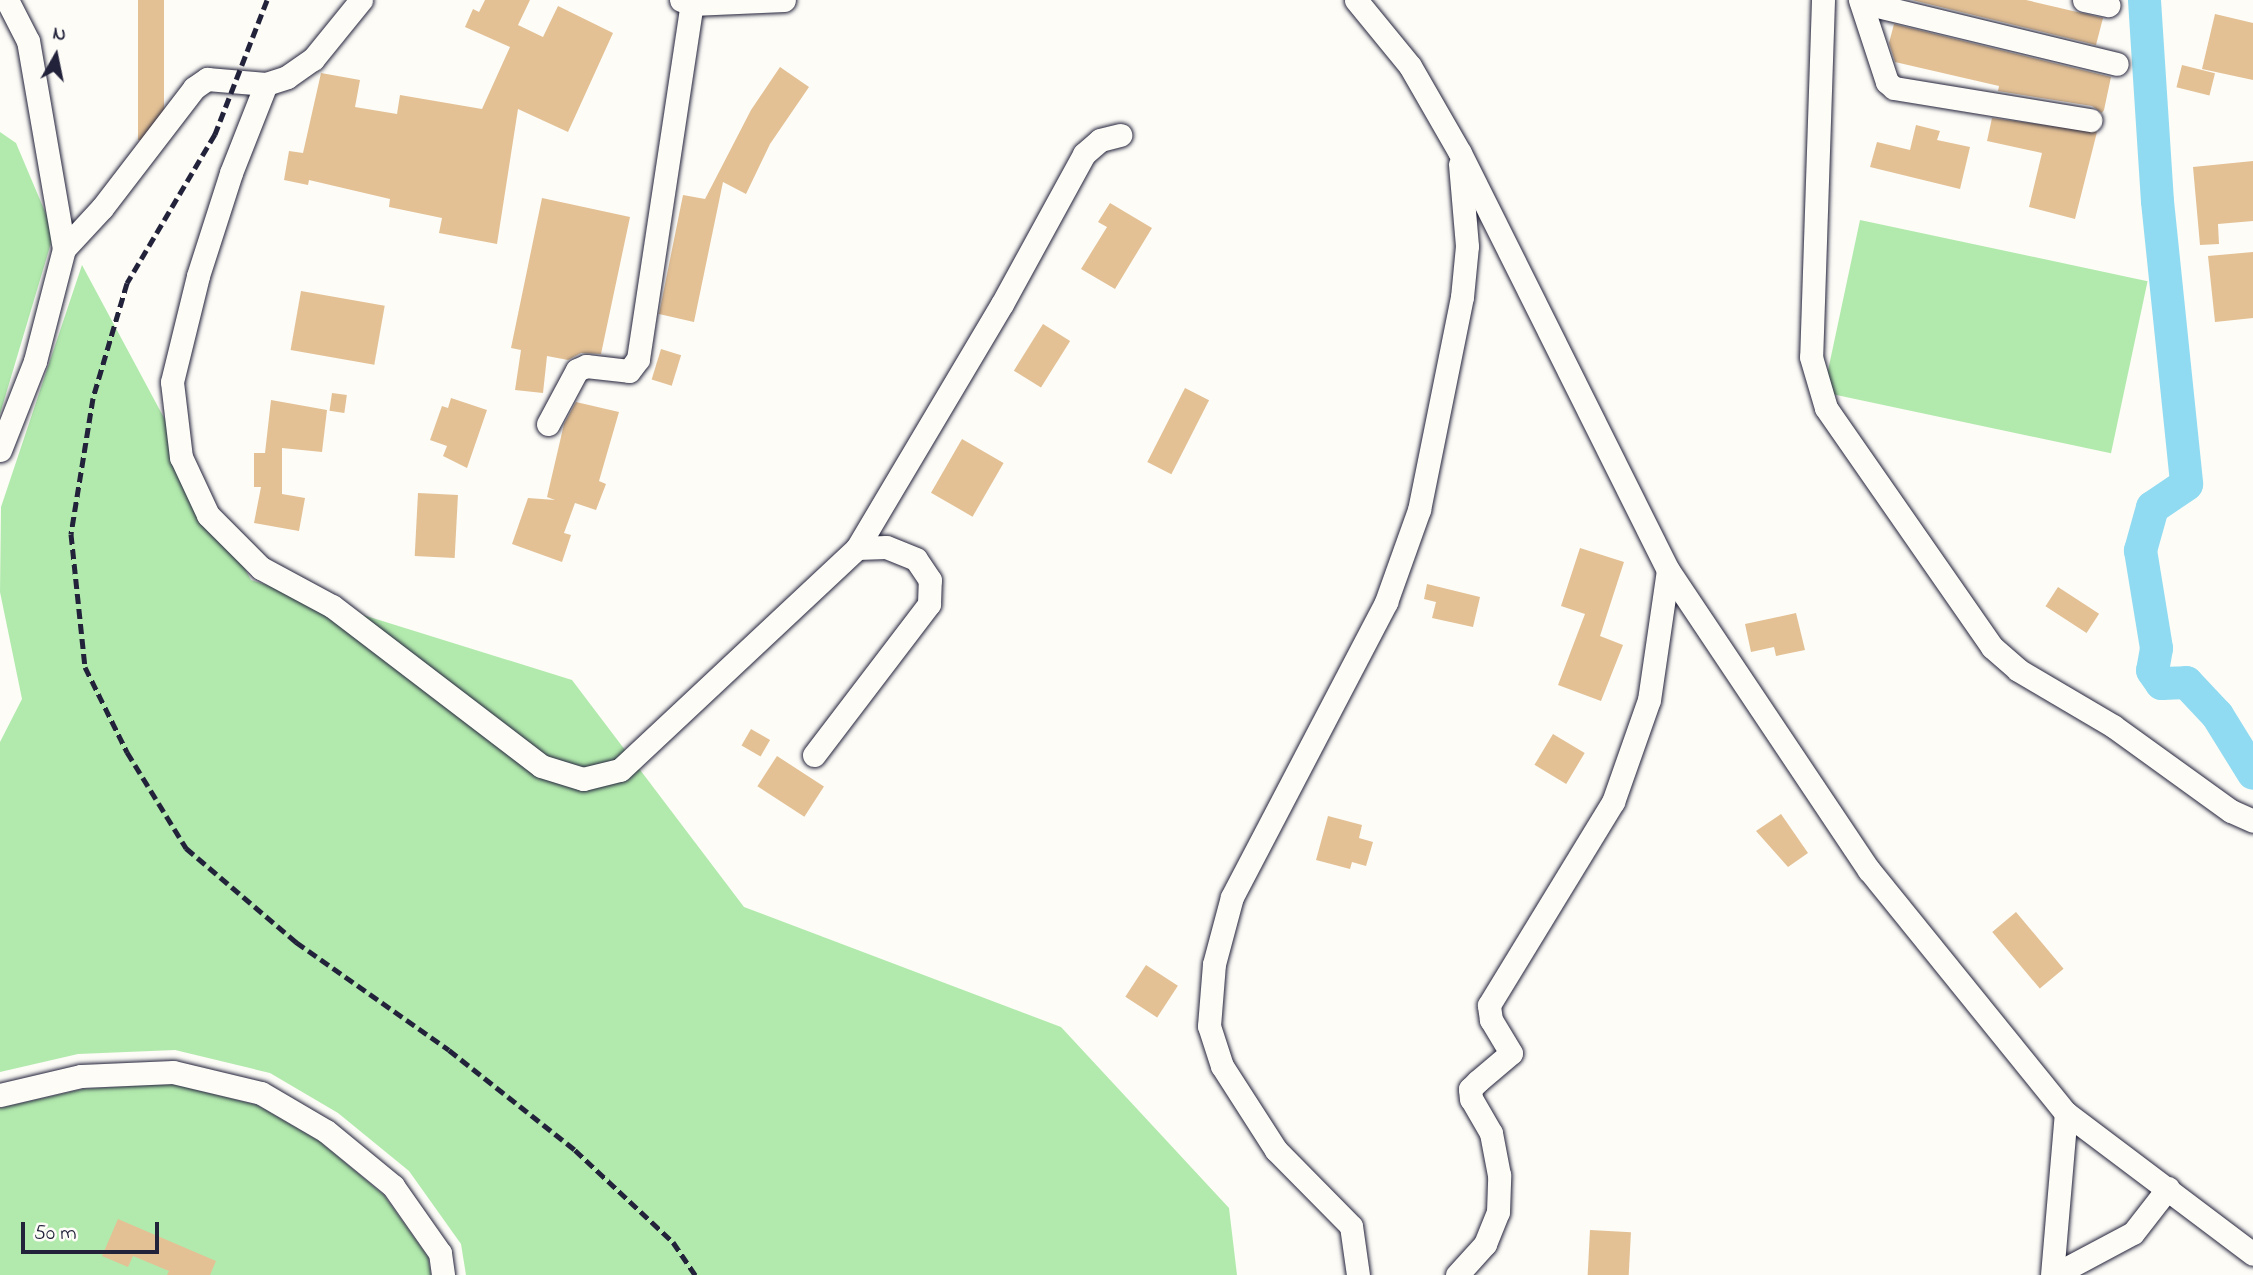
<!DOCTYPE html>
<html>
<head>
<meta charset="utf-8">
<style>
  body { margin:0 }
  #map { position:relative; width:2253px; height:1275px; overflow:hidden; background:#fdfcf7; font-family:"Indie Flower",sans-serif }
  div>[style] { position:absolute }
  .green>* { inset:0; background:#b2eaad; transform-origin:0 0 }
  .river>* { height:33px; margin:-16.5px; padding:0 16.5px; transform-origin:16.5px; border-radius:16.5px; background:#90dbf1 }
  .building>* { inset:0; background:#e3c195; transform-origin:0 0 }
  .roads { filter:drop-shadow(0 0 2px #22223b) drop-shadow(0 0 2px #22223b) }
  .street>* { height:23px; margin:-11.5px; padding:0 11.5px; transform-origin:11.5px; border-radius:11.5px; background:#fdfcf7 }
  .rail>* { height:5px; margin-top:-2.5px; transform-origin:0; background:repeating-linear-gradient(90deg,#22223b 0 10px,transparent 0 15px) }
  span { translate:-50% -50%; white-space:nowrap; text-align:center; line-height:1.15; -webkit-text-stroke:5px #fdfcf7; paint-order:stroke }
  .north { position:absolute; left:21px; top:21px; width:70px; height:70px; -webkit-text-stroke:5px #fdfcf7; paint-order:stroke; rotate:9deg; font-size:19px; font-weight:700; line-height:28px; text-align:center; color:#22223b }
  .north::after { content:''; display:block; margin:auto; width:24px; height:32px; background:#22223b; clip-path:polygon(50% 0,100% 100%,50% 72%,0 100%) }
  .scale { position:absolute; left:21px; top:1222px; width:138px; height:32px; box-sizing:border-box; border:4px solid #22223b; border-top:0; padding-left:9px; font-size:21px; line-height:24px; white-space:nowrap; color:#22223b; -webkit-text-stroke:5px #fdfcf7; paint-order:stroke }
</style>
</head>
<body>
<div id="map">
  <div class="green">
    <div style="clip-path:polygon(0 132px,16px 143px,54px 233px,0 414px)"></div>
    <div style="left:1860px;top:220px;width:294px;height:176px;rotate:12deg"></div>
    <div style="clip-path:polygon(82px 265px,251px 580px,572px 680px,744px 907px,1061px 1027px,1229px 1208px,1237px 1275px,466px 1275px,461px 1244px,409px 1171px,338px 1113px,270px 1073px,175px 1050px,78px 1054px,0 1072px,0 742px,22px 699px,0 592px,1px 507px)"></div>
    <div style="clip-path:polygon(172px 1084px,257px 1105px,319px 1141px,384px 1195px,428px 1257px,431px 1275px,0 1275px,0 1108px,83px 1089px)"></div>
  </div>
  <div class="river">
    <div style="left:2144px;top:0;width:201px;rotate:86.3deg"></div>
    <div style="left:2157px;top:201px;width:284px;rotate:84.1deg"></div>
    <div style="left:2186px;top:484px;width:41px;rotate:145.9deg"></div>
    <div style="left:2152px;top:507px;width:45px;rotate:105.6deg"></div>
    <div style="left:2140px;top:550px;width:99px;rotate:80.7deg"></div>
    <div style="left:2156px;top:648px;width:22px;rotate:100deg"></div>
    <div style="left:2152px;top:670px;width:16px;rotate:55deg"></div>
    <div style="left:2161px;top:683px;width:25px;rotate:-2deg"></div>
    <div style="left:2186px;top:682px;width:45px;rotate:46.8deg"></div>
    <div style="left:2217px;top:715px;width:68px;rotate:58.2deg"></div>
  </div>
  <div class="building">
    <div style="left:138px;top:0;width:26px;height:140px"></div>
    <div style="clip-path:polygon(485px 0,530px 0,518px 25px,543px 37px,558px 6px,613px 33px,568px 132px,518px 109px,497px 244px,439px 233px,442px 218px,389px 207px,390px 199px,309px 180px,308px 185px,284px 180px,289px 151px,303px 153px,321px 73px,360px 80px,355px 107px,397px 114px,400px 95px,482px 109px,510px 47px,465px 27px,473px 9px,479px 12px)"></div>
    <div style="clip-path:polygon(1912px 0,2026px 0,2103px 18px,2096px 45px)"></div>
    <div style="clip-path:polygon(2215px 14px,2253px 23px,2253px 80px,2202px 69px)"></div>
    <div style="clip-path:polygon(1894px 24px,2111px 77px,2104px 110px,2102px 113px,2092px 106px,1998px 91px,1999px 86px,1895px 62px,1889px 43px)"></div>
    <div style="left:2182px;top:65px;width:34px;height:23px;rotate:14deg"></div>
    <div style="clip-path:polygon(780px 67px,809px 87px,770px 144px,746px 194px,723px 182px,694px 322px,659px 314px,683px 195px,705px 199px,751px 110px)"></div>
    <div style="clip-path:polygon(1992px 118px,2097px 132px,2075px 219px,2029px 207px,2042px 153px,1987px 141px)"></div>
    <div style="clip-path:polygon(1916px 125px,1940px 131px,1937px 140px,1970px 147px,1960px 189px,1870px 167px,1877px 142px,1910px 150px)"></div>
    <div style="clip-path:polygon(2253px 161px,2253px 221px,2218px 224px,2219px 244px,2200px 245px,2193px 167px)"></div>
    <div style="clip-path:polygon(542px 198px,630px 217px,601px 354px,581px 353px,568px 360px,547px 356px,543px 393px,515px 390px,521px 350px,511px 348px)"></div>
    <div style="clip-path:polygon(1110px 203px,1152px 228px,1115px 289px,1081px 269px,1107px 227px,1098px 222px)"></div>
    <div style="clip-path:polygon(2253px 252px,2253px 318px,2215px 322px,2208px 256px)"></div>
    <div style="left:301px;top:291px;width:85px;height:60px;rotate:10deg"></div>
    <div style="left:1043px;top:324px;width:32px;height:55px;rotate:32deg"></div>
    <div style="left:661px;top:349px;width:21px;height:32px;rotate:17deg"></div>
    <div style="left:1185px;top:388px;width:27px;height:83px;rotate:27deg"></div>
    <div style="left:332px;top:393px;width:15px;height:18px;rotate:8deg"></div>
    <div style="clip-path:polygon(451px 398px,487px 410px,467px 468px,443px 456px,447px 446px,430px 440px,442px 406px,448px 408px)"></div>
    <div style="clip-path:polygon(271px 400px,327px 410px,322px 452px,282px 448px,282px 494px,305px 498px,299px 531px,254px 523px,261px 487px,254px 487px,254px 453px,265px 453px)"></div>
    <div style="clip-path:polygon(576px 402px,619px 412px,599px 481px,606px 484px,596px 510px,575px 503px,564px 533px,571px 535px,562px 562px,512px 544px,528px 498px,555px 500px,547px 497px,564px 424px)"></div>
    <div style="left:962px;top:439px;width:48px;height:62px;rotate:30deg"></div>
    <div style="left:418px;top:493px;width:40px;height:63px;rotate:3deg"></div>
    <div style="clip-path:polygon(1580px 548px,1624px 562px,1600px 636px,1623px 645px,1601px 701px,1558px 685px,1585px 614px,1561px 606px)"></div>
    <div style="clip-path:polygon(1427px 584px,1480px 597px,1473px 627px,1432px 618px,1436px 602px,1424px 599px)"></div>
    <div style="left:2058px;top:587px;width:49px;height:23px;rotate:33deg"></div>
    <div style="clip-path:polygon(1796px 613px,1805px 650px,1776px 656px,1774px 647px,1751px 652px,1745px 624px)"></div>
    <div style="left:751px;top:729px;width:22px;height:19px;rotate:30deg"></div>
    <div style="left:1553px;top:734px;width:37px;height:36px;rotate:31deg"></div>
    <div style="left:777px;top:756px;width:56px;height:36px;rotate:33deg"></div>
    <div style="clip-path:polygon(1781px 814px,1808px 853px,1788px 867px,1756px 831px)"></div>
    <div style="clip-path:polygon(1328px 816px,1362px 825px,1359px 838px,1373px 842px,1366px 866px,1352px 862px,1350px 869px,1316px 860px)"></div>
    <div style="left:2016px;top:912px;width:74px;height:31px;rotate:50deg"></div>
    <div style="left:1146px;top:965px;width:38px;height:38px;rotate:33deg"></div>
    <div style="clip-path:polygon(118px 1219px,216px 1261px,210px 1275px,167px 1275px,169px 1271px,133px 1256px,128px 1267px,102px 1256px)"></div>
    <div style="left:1590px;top:1230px;width:41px;height:45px;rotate:3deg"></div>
  </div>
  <div class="roads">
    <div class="street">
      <div style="left:681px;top:0;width:12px;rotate:20deg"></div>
      <div style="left:692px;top:4px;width:92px;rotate:-2.5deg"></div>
      <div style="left:1356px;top:0;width:85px;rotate:50.7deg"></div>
      <div style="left:1410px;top:66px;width:100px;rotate:60.1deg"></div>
      <div style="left:1460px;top:153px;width:466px;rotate:63.5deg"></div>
      <div style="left:1668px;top:570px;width:361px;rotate:56.2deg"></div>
      <div style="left:1869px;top:870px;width:313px;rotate:51deg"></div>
      <div style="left:2066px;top:1113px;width:234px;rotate:37deg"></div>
      <div style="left:1823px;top:0;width:357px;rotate:91.9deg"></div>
      <div style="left:1811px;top:357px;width:53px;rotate:73.6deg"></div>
      <div style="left:1826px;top:408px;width:291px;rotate:55.2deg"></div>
      <div style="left:1992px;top:647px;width:35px;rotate:41deg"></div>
      <div style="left:2018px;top:670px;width:110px;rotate:30.5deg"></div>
      <div style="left:2113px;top:726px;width:145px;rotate:35.8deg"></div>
      <div style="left:2231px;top:811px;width:24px;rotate:24deg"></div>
      <div style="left:1860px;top:0;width:86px;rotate:71.8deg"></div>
      <div style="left:1887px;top:82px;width:9px;rotate:41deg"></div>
      <div style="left:1894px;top:88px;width:199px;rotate:9.3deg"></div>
      <div style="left:2084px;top:0;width:25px;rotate:12deg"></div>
      <div style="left:1861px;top:2px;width:263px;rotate:13.6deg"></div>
      <div style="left:266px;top:84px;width:96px;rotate:111.5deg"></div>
      <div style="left:231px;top:173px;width:108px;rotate:107.8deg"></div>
      <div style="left:198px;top:276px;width:109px;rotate:103.8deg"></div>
      <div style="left:172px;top:382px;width:76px;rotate:83.2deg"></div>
      <div style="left:181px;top:457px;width:64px;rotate:65deg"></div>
      <div style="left:208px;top:515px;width:75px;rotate:45deg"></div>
      <div style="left:261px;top:568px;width:81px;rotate:28.2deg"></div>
      <div style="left:332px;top:606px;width:263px;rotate:37.4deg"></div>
      <div style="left:541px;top:766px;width:44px;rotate:17.2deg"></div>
      <div style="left:583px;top:779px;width:38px;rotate:-14deg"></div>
      <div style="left:620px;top:770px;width:325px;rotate:-43.1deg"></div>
      <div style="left:857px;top:548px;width:284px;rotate:-59.3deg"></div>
      <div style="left:1002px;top:304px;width:171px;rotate:-61.3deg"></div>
      <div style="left:1084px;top:154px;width:21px;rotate:-41deg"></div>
      <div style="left:1100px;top:140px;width:21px;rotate:-14deg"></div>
      <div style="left:64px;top:249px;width:56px;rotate:-47.2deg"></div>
      <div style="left:102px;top:208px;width:151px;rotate:-52.5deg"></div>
      <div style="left:194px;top:88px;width:16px;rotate:-35deg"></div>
      <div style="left:207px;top:79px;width:59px;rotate:4.8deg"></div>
      <div style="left:266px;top:84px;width:22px;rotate:-18deg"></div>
      <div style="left:287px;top:77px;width:32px;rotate:-35deg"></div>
      <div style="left:313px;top:59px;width:76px;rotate:-50.9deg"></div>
      <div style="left:548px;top:424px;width:61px;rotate:-61.8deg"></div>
      <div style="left:577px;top:370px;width:10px;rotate:-24deg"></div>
      <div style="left:586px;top:366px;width:43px;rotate:6.6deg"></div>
      <div style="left:629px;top:371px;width:15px;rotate:-53deg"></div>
      <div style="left:638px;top:359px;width:359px;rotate:-81.4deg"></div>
      <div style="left:0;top:450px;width:96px;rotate:-68.5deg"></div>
      <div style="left:35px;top:361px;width:116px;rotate:-75.5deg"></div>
      <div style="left:64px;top:249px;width:211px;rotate:-99.8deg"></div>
      <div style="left:28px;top:41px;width:46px;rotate:-117.1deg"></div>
      <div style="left:814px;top:755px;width:190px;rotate:-52.7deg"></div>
      <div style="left:929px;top:604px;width:24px;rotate:-88deg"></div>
      <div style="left:930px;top:580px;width:25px;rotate:-124deg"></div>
      <div style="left:916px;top:559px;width:32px;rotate:-158deg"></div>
      <div style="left:886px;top:547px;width:29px;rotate:178deg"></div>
      <div style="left:0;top:1095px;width:83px;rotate:-13.2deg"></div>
      <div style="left:81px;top:1076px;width:92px;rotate:-2.5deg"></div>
      <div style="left:173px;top:1072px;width:90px;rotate:13.4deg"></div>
      <div style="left:261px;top:1093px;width:75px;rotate:30.3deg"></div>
      <div style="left:326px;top:1131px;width:87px;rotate:39.4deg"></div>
      <div style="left:393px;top:1186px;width:82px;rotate:55deg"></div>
      <div style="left:440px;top:1253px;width:22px;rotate:82deg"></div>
      <div style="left:1358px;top:1275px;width:49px;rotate:-98.1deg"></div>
      <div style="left:1351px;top:1226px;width:107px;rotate:-134.6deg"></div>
      <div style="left:1276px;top:1150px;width:100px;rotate:-122.7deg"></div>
      <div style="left:1222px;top:1066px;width:42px;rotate:-108deg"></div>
      <div style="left:1209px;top:1026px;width:62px;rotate:-85.4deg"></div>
      <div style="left:1214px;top:964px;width:69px;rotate:-75deg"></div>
      <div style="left:1232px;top:897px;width:333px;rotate:-62.4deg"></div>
      <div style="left:1386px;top:602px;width:98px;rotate:-70.3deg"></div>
      <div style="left:1419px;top:510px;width:217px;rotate:-78.6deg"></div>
      <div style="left:1462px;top:297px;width:51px;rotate:-84.4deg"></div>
      <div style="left:1467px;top:246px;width:82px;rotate:-94.9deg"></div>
      <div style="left:1457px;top:1275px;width:42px;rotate:-47.9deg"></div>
      <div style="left:1485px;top:1244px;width:35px;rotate:-68deg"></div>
      <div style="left:1498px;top:1212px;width:37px;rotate:-88deg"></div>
      <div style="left:1499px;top:1175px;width:43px;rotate:-100.8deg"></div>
      <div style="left:1491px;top:1133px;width:39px;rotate:-120deg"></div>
      <div style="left:1471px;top:1099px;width:10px;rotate:-96deg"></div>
      <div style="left:1470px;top:1089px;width:11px;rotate:-45deg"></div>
      <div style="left:1478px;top:1081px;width:43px;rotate:-40.3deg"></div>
      <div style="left:1511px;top:1053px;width:39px;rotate:-121deg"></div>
      <div style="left:1491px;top:1020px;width:15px;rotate:-98deg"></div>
      <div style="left:1489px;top:1005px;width:238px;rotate:-58.6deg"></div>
      <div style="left:1613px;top:802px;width:108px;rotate:-70.6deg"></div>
      <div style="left:1649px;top:700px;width:131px;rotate:-81.7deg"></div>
      <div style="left:2052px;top:1275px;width:163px;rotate:-85.1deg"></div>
      <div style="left:2054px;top:1275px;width:89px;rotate:-28deg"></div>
      <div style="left:2133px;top:1233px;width:57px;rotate:-52.1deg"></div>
    </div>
  </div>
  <div class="rail">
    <div style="left:267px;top:0;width:144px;rotate:111.2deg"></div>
    <div style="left:215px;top:134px;width:173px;rotate:120.6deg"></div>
    <div style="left:127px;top:283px;width:120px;rotate:106.5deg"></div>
    <div style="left:93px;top:398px;width:138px;rotate:99.2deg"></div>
    <div style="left:71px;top:534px;width:134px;rotate:84deg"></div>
    <div style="left:85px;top:667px;width:95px;rotate:63.7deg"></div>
    <div style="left:127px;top:752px;width:113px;rotate:58.4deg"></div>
    <div style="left:186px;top:848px;width:145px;rotate:40.5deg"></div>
    <div style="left:296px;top:942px;width:187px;rotate:35.2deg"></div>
    <div style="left:449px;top:1050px;width:161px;rotate:38.4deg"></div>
    <div style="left:575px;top:1150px;width:134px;rotate:43.2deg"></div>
    <div style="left:673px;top:1242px;width:40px;rotate:56deg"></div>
  </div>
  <div class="north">N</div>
  <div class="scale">50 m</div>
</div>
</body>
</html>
